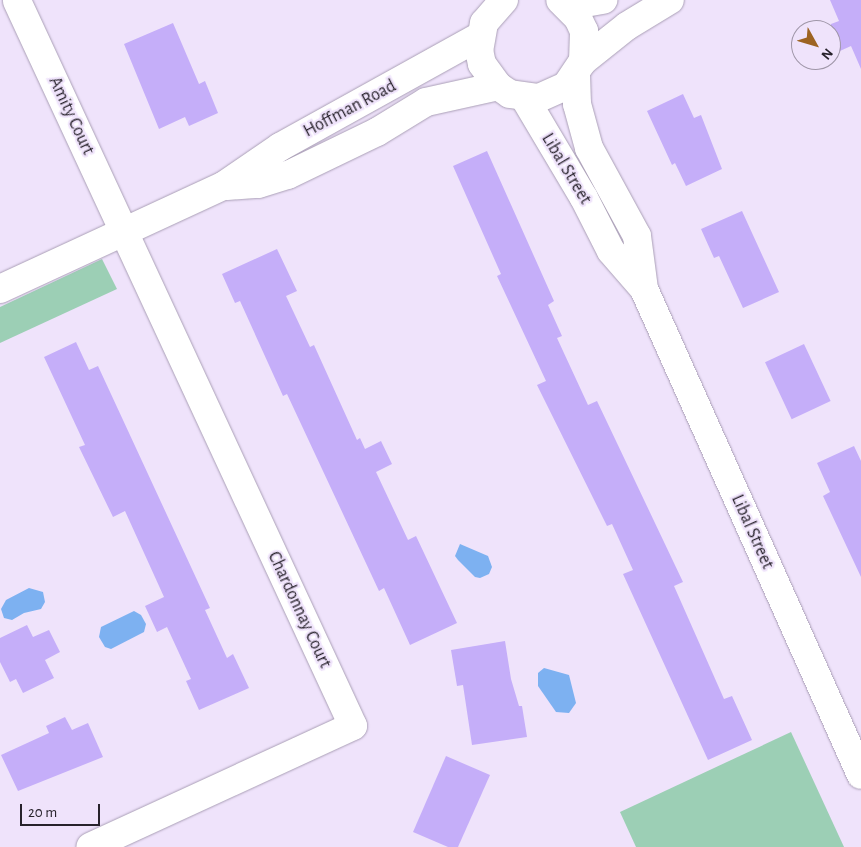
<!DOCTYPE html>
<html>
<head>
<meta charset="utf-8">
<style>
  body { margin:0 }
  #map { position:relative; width:861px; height:847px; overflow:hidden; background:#efe3fb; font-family:"Alegreya Sans",sans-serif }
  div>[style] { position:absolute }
  .green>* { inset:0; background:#9ccfb5 }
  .water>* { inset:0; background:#7db1f1 }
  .building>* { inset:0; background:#c5aef9; transform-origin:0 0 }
  .roads { filter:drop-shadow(0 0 1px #aa9fb6) drop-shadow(0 0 1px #aa9fb6) }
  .minor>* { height:28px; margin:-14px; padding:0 14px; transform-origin:14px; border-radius:14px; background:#fff }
  .tertiary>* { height:28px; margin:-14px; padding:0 14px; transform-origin:14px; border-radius:14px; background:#fff }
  span { translate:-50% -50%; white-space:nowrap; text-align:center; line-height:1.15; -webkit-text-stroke:4.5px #efe3fb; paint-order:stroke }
  .street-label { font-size:18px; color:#27222b }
  .north { position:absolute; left:791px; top:20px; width:50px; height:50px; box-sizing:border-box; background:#efe3fb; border:1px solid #9f96a8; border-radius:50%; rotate:129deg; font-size:14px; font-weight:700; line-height:20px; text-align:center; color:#27222b }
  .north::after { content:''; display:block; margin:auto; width:18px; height:22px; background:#9d6322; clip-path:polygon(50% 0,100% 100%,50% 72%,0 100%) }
  .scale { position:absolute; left:20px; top:804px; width:80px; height:22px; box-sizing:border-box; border:2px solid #27222b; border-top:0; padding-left:6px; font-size:15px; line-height:18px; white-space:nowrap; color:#27222b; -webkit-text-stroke:4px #efe3fb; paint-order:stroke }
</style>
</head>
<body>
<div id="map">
  <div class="green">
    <div style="clip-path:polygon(102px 259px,117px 289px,0 343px,0 307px)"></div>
    <div style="clip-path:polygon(791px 732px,844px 847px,636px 847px,620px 812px)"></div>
  </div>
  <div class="water">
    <div style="clip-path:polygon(460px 544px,488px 556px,492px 567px,489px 574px,480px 578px,475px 577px,458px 560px,455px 556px)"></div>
    <div style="clip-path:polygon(29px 588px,43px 592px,45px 602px,41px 609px,24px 613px,12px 620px,4px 618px,1px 609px,6px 600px)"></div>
    <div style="clip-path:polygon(134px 611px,141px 615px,146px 624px,144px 632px,111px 649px,105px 647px,99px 637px,101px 627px)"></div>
    <div style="clip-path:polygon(544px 668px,569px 675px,576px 703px,569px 713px,556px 712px,538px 686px,538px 673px)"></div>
  </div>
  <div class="building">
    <div style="clip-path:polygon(830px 0,861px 0,861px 69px,851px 46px,831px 55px,831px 24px,839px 21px)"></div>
    <div style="clip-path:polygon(173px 23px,199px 84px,205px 81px,218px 113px,189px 126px,185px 117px,159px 129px,124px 44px)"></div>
    <div style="clip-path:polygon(683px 94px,694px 118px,701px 115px,722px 169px,686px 186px,675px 163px,672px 165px,647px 111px)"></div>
    <div style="clip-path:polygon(487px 151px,554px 301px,548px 305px,562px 336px,557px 338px,588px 405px,597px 401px,683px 582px,674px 586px,724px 699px,732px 696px,752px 740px,708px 760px,623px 574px,633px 570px,612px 524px,607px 526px,537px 385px,546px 381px,497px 276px,501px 274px,453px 166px)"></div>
    <div style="clip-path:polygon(742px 211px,779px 292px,743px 308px,719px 256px,714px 258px,701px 229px)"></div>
    <div style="clip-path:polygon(277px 249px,297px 291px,286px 296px,310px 347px,314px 345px,357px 440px,360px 438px,365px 449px,381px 441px,392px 464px,376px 472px,408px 540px,416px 536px,457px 623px,410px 645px,384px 588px,379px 591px,287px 394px,283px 396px,240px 301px,235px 303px,222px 274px)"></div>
    <div style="clip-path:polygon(76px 342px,89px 370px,98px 366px,210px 608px,205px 610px,227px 658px,233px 654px,249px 688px,199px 710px,186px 681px,191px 679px,167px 627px,157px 632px,145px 606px,164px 597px,125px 511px,113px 517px,79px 447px,85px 445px,44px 357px)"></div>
    <div style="left:804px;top:344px;width:63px;height:43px;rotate:65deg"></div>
    <div style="clip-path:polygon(854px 446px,861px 461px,861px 577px,823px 496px,830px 492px,817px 463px)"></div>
    <div style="clip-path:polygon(27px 625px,33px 637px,49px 630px,60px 652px,45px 660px,54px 678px,23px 693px,16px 679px,10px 682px,0 662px,0 638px)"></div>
    <div style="clip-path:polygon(505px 641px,511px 679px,519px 706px,522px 706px,527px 737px,472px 745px,463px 685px,457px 686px,451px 650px)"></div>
    <div style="clip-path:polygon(65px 717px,72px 730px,88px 723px,103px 757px,18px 791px,1px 755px,49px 733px,46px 726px)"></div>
    <div style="clip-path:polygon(446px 756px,490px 775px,458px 847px,448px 847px,413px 832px)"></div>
  </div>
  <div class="roads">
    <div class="minor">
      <div style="left:17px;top:1px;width:799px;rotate:65.13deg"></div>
      <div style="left:353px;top:726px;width:289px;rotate:155.3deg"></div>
    </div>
    <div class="tertiary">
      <div style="left:504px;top:0;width:30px;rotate:131deg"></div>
      <div style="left:484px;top:23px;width:27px;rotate:100deg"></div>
      <div style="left:479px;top:50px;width:14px;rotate:78deg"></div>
      <div style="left:482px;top:64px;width:27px;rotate:54deg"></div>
      <div style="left:498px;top:86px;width:14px;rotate:34deg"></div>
      <div style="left:510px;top:94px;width:29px;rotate:8deg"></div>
      <div style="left:539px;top:98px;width:30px;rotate:-24deg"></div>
      <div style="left:566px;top:86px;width:30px;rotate:-56deg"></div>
      <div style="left:583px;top:61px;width:30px;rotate:-88deg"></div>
      <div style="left:584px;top:31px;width:14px;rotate:-115deg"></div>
      <div style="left:578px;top:18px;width:25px;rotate:-135deg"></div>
      <div style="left:568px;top:6px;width:36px;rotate:-10deg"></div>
      <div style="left:583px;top:61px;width:56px;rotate:-38.5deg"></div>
      <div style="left:627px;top:26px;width:50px;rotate:-31.2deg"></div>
      <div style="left:576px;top:75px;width:29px;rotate:88deg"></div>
      <div style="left:577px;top:104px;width:46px;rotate:74.7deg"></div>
      <div style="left:589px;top:148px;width:100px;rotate:61.4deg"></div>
      <div style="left:637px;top:236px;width:53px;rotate:82.5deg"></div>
      <div style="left:524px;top:97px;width:117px;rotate:59.3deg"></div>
      <div style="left:584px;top:198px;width:59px;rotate:63deg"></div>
      <div style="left:611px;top:251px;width:50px;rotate:49deg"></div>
      <div style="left:644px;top:289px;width:532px;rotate:65.94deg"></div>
      <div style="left:227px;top:186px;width:31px;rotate:-4deg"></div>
      <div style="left:258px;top:184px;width:31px;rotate:-17deg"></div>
      <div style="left:288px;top:175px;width:99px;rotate:-25.8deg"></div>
      <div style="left:377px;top:132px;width:57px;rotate:-31.5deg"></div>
      <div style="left:426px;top:102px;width:74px;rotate:-12.5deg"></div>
      <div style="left:0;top:289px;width:246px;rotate:-24.8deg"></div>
      <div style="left:223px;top:186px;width:69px;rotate:-34.4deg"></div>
      <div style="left:280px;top:147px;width:229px;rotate:-29deg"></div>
    </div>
  </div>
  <div class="street-label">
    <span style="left:350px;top:109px;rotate:-28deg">Hoffman Road</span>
    <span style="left:71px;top:116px;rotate:65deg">Amity Court</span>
    <span style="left:566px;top:169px;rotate:59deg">Libal Street</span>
    <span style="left:752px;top:532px;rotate:66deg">Libal Street</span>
    <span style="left:299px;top:610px;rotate:65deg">Chardonnay Court</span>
  </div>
  <div class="north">N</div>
  <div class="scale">20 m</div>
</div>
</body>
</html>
